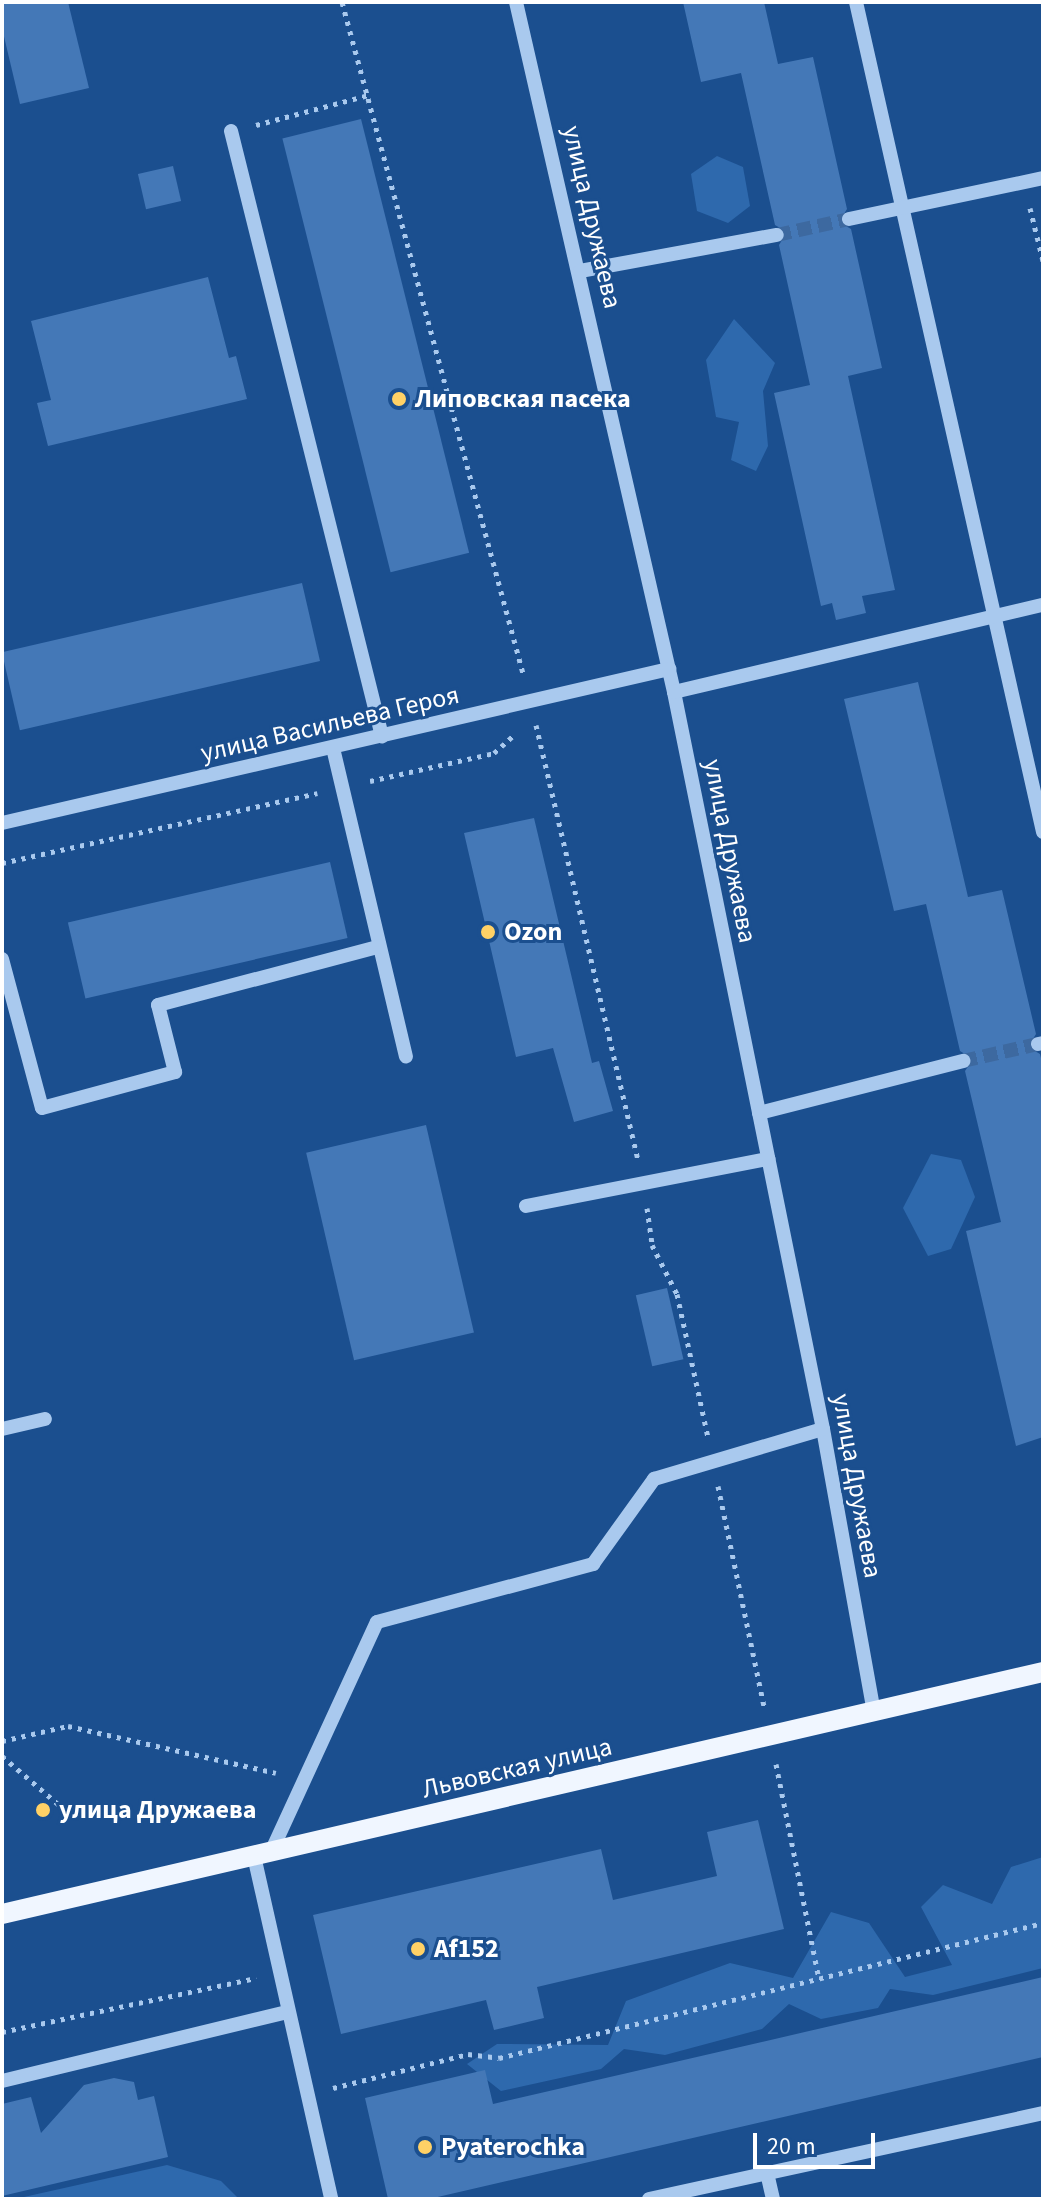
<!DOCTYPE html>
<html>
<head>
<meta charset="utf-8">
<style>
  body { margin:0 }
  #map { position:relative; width:1045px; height:2201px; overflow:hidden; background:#1b4f8f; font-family:"Source Sans 3",sans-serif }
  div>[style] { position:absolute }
  .green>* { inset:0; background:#2e69ad }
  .building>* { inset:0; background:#4478b7; transform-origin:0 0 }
  .minor-tunnel>* { height:14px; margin-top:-7px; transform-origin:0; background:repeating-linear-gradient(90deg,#3d69a0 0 14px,transparent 0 21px) }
  .path>* { height:5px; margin-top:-2.5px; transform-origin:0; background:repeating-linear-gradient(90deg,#a9c9ee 0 4px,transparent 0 10px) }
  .minor>* { height:14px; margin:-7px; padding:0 7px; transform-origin:7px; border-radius:7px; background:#a9c9ee }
  .major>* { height:20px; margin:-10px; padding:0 10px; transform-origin:10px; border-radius:10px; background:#f0f6ff }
  .dots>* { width:22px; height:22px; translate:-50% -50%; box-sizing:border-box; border:4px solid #1b4f8f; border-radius:50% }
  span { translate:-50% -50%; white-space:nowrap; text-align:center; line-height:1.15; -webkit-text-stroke:6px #1b4f8f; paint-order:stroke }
  .street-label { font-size:26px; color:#fff }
  .poi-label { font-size:26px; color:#fff; font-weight:700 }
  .left { translate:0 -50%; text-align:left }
  .frame { position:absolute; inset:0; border:4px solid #fff; pointer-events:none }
  .scale { position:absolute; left:753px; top:2133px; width:122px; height:36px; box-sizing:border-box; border:4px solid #fff; border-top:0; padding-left:10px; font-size:24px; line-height:28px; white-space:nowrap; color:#fff; -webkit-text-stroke:6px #1b4f8f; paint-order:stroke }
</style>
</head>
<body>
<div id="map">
  <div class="green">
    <div style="clip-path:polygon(717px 156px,743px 167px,750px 206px,728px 223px,697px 211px,691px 174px)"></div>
    <div style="clip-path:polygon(734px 319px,775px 363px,763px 391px,768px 446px,756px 471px,731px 460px,739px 422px,716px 417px,706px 360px)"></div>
    <div style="clip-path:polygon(931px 1154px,961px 1160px,975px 1197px,951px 1249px,928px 1256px,903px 1208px)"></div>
    <div style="clip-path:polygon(1043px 1857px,1043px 1968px,933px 1995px,890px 1989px,878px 2008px,821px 2019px,789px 2004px,762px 2029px,665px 2055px,624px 2049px,601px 2069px,501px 2091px,467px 2064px,497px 2044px,608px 2045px,626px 2001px,730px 1963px,793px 1978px,831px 1912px,869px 1923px,905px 1977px,952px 1965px,921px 1907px,943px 1885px,992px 1904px,1011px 1867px)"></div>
    <div style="clip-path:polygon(167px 2165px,221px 2181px,239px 2199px,15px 2199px)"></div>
  </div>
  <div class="building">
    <div style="clip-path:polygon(2px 2px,68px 2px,89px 88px,20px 104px,2px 28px)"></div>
    <div style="clip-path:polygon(683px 2px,764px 2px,778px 64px,813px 57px,847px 209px,839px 222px,851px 229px,882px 368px,848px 376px,895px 590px,862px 596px,866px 613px,836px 620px,832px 603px,821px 606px,774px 393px,810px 385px,779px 245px,787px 232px,775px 225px,741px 73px,701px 82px)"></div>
    <div style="left:361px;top:119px;width:447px;height:81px;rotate:76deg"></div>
    <div style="left:173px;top:166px;width:36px;height:36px;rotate:77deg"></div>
    <div style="clip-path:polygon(208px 277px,229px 358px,236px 356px,247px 399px,48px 446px,37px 403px,51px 400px,31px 321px)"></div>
    <div style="left:302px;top:583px;width:80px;height:308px;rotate:77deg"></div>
    <div style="clip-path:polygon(918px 682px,968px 897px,1002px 890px,1036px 1034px,1028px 1047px,1040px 1054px,1043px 1066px,1043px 1437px,1016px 1446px,966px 1231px,1001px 1222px,965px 1071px,973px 1059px,960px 1051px,926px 904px,894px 911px,844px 699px)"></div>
    <div style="clip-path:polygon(534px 818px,592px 1063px,599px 1061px,613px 1111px,574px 1122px,553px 1048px,516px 1057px,464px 833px)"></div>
    <div style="left:330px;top:862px;width:78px;height:269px;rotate:77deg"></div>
    <div style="left:426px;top:1125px;width:213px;height:123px;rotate:77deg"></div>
    <div style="left:667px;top:1288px;width:73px;height:32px;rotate:77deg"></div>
    <div style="clip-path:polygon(758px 1820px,784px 1929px,537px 1987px,544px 2018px,494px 2030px,486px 2000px,341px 2034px,313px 1915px,601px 1849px,613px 1900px,717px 1876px,707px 1832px)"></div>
    <div style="clip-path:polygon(1043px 1977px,1043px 2057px,429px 2199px,388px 2199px,365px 2098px,485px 2070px,493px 2104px)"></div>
    <div style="clip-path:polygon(114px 2078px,134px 2082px,138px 2100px,154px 2096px,168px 2157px,2px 2196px,2px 2104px,31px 2097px,41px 2133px,84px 2085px)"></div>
  </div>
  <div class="minor-tunnel">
    <div style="left:777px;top:235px;width:74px;rotate:-12.5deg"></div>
    <div style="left:963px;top:1061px;width:77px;rotate:-12.8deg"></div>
  </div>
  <div class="path">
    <div style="left:342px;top:2px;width:699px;rotate:74.91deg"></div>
    <div style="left:256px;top:125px;width:117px;rotate:-14.9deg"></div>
    <div style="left:1030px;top:208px;width:55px;rotate:76.2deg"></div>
    <div style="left:536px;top:725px;width:446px;rotate:76.8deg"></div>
    <div style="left:370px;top:781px;width:127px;rotate:-12.7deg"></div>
    <div style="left:494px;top:753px;width:27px;rotate:-42deg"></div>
    <div style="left:2px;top:863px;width:323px;rotate:-12.5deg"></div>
    <div style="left:647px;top:1208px;width:37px;rotate:82deg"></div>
    <div style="left:652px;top:1245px;width:55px;rotate:63deg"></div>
    <div style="left:677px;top:1294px;width:146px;rotate:77.8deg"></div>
    <div style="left:718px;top:1486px;width:226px;rotate:78.2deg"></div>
    <div style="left:2px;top:1741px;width:68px;rotate:-12.8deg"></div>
    <div style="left:68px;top:1726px;width:213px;rotate:12.7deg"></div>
    <div style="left:2px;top:1756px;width:92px;rotate:40.6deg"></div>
    <div style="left:776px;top:1764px;width:219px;rotate:78.7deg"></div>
    <div style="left:2px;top:2032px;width:260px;rotate:-12deg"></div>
    <div style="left:333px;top:2088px;width:139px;rotate:-14.1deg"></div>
    <div style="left:468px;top:2054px;width:31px;rotate:7deg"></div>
    <div style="left:499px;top:2058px;width:561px;rotate:-13.94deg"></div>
  </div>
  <div class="minor">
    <div style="left:516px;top:2px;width:708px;rotate:77.1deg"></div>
    <div style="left:674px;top:692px;width:752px;rotate:78.57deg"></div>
    <div style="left:823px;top:1429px;width:289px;rotate:79.8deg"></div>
    <div style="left:856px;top:2px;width:851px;rotate:77.3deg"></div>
    <div style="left:231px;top:131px;width:624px;rotate:75.99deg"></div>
    <div style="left:849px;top:219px;width:198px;rotate:-11.9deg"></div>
    <div style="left:580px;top:271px;width:200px;rotate:-10.4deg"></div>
    <div style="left:674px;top:692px;width:379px;rotate:-13.3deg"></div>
    <div style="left:333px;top:748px;width:317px;rotate:76.7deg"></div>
    <div style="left:2px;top:823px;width:685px;rotate:-13deg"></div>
    <div style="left:2px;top:959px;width:154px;rotate:75deg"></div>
    <div style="left:42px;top:1108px;width:138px;rotate:-15.1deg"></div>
    <div style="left:175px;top:1072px;width:69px;rotate:-104.2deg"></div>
    <div style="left:158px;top:1005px;width:228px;rotate:-14.8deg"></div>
    <div style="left:1038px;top:1044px;width:5px;rotate:-11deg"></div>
    <div style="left:759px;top:1113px;width:211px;rotate:-14.3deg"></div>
    <div style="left:526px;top:1206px;width:247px;rotate:-11deg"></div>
    <div style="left:2px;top:1429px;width:44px;rotate:-13.1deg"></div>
    <div style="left:272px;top:1850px;width:251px;rotate:-65.3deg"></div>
    <div style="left:377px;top:1622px;width:224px;rotate:-15deg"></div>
    <div style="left:593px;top:1564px;width:105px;rotate:-54.3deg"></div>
    <div style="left:654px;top:1479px;width:176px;rotate:-16.5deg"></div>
    <div style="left:254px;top:1856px;width:352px;rotate:77.3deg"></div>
    <div style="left:2px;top:2081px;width:294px;rotate:-13.6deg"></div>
    <div style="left:767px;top:2173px;width:27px;rotate:77deg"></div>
    <div style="left:649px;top:2199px;width:403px;rotate:-12.3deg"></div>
  </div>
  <div class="major">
    <div style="left:2px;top:1914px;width:1069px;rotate:-13.09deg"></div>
  </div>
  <div class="dots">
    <div style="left:399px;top:399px;background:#ffd166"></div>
    <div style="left:488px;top:932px;background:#ffd166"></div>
    <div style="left:43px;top:1810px;background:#ffd166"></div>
    <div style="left:418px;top:1949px;background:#ffd166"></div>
    <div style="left:425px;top:2147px;background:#ffd166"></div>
  </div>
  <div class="street-label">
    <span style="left:592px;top:217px;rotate:77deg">улица Дружаева</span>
    <span style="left:330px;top:724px;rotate:-13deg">улица Васильева Героя</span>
    <span style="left:730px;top:851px;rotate:79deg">улица Дружаева</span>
    <span style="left:857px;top:1486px;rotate:80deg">улица Дружаева</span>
    <span style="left:517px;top:1768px;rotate:-13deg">Львовская улица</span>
  </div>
  <div class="poi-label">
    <span class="left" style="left:415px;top:399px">Липовская пасека</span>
    <span class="left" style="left:504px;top:932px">Ozon</span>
    <span class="left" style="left:59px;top:1810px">улица Дружаева</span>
    <span class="left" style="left:434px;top:1949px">Af152</span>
    <span class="left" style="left:441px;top:2147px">Pyaterochka</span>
  </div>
  <div class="frame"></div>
  <div class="scale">20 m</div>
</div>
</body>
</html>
